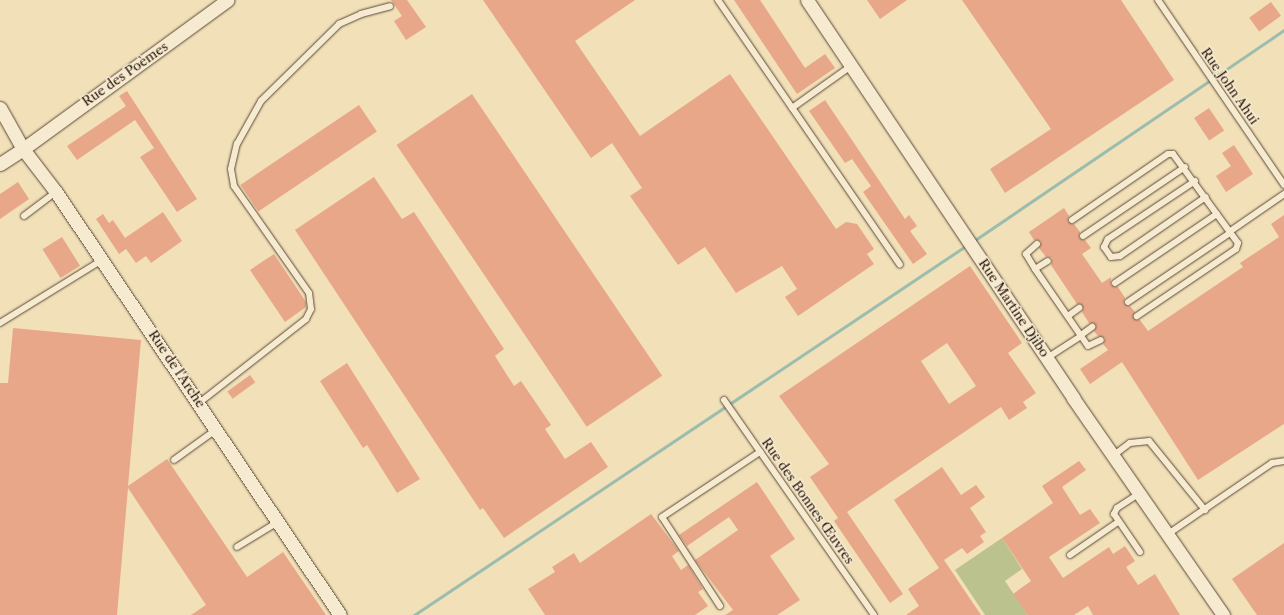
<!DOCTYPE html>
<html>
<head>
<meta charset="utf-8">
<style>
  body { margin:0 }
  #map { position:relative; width:1284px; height:615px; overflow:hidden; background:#f1e0b8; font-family:"Libre Caslon Text",serif }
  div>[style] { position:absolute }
  .green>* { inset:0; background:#bbc28e }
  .stream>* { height:3px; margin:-1.5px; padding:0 1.5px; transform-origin:1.5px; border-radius:1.5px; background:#9bbdae }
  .building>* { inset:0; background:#e8a789; transform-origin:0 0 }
  .roads { filter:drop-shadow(0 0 1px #5a4836) drop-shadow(0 0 1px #5a4836) }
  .lane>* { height:6px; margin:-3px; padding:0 3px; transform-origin:3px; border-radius:3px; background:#f6ebd1 }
  .street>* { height:13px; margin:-6.5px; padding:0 6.5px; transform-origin:6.5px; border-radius:6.5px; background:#f6ebd1 }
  span { translate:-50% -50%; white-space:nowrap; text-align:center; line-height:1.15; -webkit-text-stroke:3px #f6ebd1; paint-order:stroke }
  .street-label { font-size:13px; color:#28150a }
</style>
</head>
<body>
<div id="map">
  <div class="green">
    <div style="clip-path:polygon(1002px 538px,1022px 569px,1005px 581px,1028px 615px,985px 615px,955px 570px)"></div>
  </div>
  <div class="stream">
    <div style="left:972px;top:242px;width:377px;rotate:-34.2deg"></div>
    <div style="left:414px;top:615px;width:665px;rotate:-33.79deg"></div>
  </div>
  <div class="building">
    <div style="clip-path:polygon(391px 0,407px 0,426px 27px,406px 40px,394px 21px,402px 16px)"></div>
    <div style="clip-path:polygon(483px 0,635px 0,575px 41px,640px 136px,730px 74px,836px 229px,846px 222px,857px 224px,874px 249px,867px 254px,874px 264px,798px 316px,785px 297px,797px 289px,782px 266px,736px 293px,705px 247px,678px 265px,630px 196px,642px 188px,612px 143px,591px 158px)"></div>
    <div style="clip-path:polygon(734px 0,760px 0,805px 68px,825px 54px,835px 68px,797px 94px)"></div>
    <div style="clip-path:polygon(867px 0,907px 0,880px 19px)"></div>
    <div style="clip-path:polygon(962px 0,1121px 0,1174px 80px,1005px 193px,990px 169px,1051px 129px)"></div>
    <div style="left:1271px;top:2px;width:17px;height:27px;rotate:54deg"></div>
    <div style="clip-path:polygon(127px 91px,197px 199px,177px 212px,140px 157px,154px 148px,135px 120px,77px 160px,67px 146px,126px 106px,119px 96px)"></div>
    <div style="left:472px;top:94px;width:340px;height:91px;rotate:56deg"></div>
    <div style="clip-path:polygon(825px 100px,905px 219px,909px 215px,917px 226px,910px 231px,927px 254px,913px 264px,863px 192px,871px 186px,852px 159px,845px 163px,809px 111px)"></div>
    <div style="left:359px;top:105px;width:32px;height:143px;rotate:56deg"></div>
    <div style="left:1209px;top:108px;width:27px;height:18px;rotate:56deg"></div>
    <div style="clip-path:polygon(1234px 145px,1253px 174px,1226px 192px,1216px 176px,1231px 166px,1222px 153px)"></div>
    <div style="clip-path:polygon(374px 177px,402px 219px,414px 212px,504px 349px,495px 356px,514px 386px,521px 381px,551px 425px,545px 429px,565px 459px,591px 442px,608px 467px,504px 538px,483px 508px,480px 510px,295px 230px)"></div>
    <div style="clip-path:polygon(18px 182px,29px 199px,0 219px,0 194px)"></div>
    <div style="clip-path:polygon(1064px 208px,1069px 216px,1068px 222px,1074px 224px,1080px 232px,1079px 238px,1085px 240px,1091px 248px,1082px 254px,1102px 283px,1111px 277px,1111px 285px,1118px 287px,1125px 298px,1124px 304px,1130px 306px,1135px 312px,1134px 319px,1140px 320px,1148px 331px,1243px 267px,1240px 263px,1279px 237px,1271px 224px,1284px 215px,1284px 424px,1198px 480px,1122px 362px,1090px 384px,1080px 369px,1108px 350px,1103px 344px,1105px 338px,1098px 336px,1094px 331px,1096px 325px,1089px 323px,1082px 312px,1083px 306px,1077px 304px,1051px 265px,1052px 258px,1046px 257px,1039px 248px,1041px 241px,1034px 240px,1029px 232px)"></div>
    <div style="clip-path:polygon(163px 212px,182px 241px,151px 263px,146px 256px,136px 263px,126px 249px,119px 254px,96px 219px,103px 214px,109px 223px,113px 220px,125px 238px)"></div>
    <div style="left:62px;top:237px;width:34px;height:23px;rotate:58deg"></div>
    <div style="clip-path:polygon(274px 254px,306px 302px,306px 307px,285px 322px,250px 270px)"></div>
    <div style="clip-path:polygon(evenodd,970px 266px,1022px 343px,1008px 353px,1036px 393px,1023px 402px,1027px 408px,1009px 420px,1001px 407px,847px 512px,903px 594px,890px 603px,834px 521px,838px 518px,810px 477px,829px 464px,779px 396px,970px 266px,947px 343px,976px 386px,949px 404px,921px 361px,947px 343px)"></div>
    <div style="clip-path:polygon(13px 328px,141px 340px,128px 486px,167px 459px,247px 577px,283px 552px,326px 615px,191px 615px,206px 605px,128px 488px,117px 615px,0 615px,0 383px,8px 383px)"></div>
    <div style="clip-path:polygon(347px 363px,420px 479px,397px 493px,367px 445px,363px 448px,320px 381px)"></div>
    <div style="left:250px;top:375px;width:9px;height:28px;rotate:54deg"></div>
    <div style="clip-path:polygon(1079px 461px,1086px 470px,1062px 487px,1080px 515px,1090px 509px,1100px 523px,1049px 557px,1063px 578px,1109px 547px,1113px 554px,1125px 546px,1135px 561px,1126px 567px,1138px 585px,1155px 574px,1180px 615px,1093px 615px,1088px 606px,1074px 615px,1028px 615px,1013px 594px,1031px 581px,1002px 538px,1053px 503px,1042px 486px)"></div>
    <div style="clip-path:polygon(942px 467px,961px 495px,976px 485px,985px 497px,970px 508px,986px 532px,980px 536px,984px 542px,967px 554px,962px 548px,944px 560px,981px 615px,906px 615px,919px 606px,908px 589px,939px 568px,894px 500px)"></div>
    <div style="clip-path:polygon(757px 482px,795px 539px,770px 556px,800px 600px,777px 615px,725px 615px,733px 610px,695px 560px,738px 530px,729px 517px,687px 546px,679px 535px)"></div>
    <div style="clip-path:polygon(651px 514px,679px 551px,672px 556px,681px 570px,688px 565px,703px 589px,698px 592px,708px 606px,695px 615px,545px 615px,528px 589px,555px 572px,552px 567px,574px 553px,580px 563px)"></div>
    <div style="clip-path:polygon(1284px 543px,1284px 615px,1257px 615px,1232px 579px)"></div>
  </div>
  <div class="roads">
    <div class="lane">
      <div style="left:718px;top:0;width:321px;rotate:55.5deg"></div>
      <div style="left:1158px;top:0;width:224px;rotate:55.7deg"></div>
      <div style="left:792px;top:108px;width:72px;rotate:-35.4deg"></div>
      <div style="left:1195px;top:181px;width:105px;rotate:146.3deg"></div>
      <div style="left:1108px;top:239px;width:9px;rotate:117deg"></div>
      <div style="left:1104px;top:247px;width:12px;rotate:55deg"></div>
      <div style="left:1111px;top:257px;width:9px;rotate:-6deg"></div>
      <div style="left:1120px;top:256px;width:104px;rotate:-34.5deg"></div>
      <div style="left:24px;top:216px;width:40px;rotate:-37deg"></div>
      <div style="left:1072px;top:220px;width:116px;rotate:-34.5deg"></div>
      <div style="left:1168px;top:154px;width:5px"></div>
      <div style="left:1173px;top:154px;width:110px;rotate:53.9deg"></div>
      <div style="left:1238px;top:243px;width:6px;rotate:108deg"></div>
      <div style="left:1236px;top:249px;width:120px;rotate:145.9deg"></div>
      <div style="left:1229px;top:232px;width:67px;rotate:-34.6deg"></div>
      <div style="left:1083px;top:236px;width:123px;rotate:-34.1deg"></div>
      <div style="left:1037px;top:244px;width:15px;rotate:138deg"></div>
      <div style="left:1026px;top:254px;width:17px;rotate:59deg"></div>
      <div style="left:1035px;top:269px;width:93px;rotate:55.5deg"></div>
      <div style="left:1088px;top:346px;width:14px;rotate:-25deg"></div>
      <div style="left:1035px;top:269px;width:15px;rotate:-32deg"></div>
      <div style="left:1115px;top:283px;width:123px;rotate:-34.1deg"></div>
      <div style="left:1128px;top:302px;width:123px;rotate:-34.1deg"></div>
      <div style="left:1068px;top:316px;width:14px;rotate:-36deg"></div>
      <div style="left:0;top:323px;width:120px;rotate:-31.7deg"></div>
      <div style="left:1081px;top:335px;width:14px;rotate:-36deg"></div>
      <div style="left:1047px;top:358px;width:40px;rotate:-32.9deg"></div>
      <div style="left:724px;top:400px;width:262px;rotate:55.1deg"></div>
      <div style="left:199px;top:403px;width:136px;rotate:-38.1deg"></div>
      <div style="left:306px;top:319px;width:11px;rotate:-63deg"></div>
      <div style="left:311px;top:309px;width:16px;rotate:-97deg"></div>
      <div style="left:309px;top:293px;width:131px;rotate:-125deg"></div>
      <div style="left:234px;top:186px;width:17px;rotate:-100deg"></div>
      <div style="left:231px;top:169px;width:26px;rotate:-77deg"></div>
      <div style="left:237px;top:144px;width:49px;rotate:-60.8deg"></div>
      <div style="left:261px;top:101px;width:110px;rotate:-44.6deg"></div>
      <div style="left:339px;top:24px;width:24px;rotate:-24deg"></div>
      <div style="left:361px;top:14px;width:30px;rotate:-15deg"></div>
      <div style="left:1114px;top:455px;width:20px;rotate:-37deg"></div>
      <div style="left:1130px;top:443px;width:19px;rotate:-6deg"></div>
      <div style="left:1149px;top:441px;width:89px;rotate:50.9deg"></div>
      <div style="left:174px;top:460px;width:53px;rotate:-35.8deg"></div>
      <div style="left:1140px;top:493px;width:27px;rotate:147deg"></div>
      <div style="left:1117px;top:508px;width:7px;rotate:117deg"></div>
      <div style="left:1114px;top:514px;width:46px;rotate:55.6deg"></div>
      <div style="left:1168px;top:534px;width:126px;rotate:-34.3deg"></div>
      <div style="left:1272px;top:463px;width:12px;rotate:-9deg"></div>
      <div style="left:237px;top:547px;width:48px;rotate:-31.4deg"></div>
      <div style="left:1070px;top:555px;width:58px;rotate:-34.5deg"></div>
      <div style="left:720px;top:606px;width:106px;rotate:-123.1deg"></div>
      <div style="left:662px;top:517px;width:118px;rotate:-33.6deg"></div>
    </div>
    <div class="street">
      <div style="left:807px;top:0;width:479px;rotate:56.2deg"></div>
      <div style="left:1073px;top:398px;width:264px;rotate:55.3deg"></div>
      <div style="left:0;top:108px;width:47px;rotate:60.7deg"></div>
      <div style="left:23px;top:149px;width:253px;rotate:-36.1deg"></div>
      <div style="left:0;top:164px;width:27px;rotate:-33deg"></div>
      <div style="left:23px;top:149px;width:54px;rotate:52.5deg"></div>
      <div style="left:56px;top:192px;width:509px;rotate:56.12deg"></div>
    </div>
  </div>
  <div class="street-label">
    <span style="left:125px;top:74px;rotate:-35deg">Rue des Poèmes</span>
    <span style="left:1230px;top:86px;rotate:55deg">Rue John Ahui</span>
    <span style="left:1014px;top:308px;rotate:56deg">Rue Martine Djibo</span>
    <span style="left:177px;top:369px;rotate:56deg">Rue de l'Arche</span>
    <span style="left:808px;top:501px;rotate:55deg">Rue des Bonnes Œuvres</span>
  </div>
</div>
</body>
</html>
